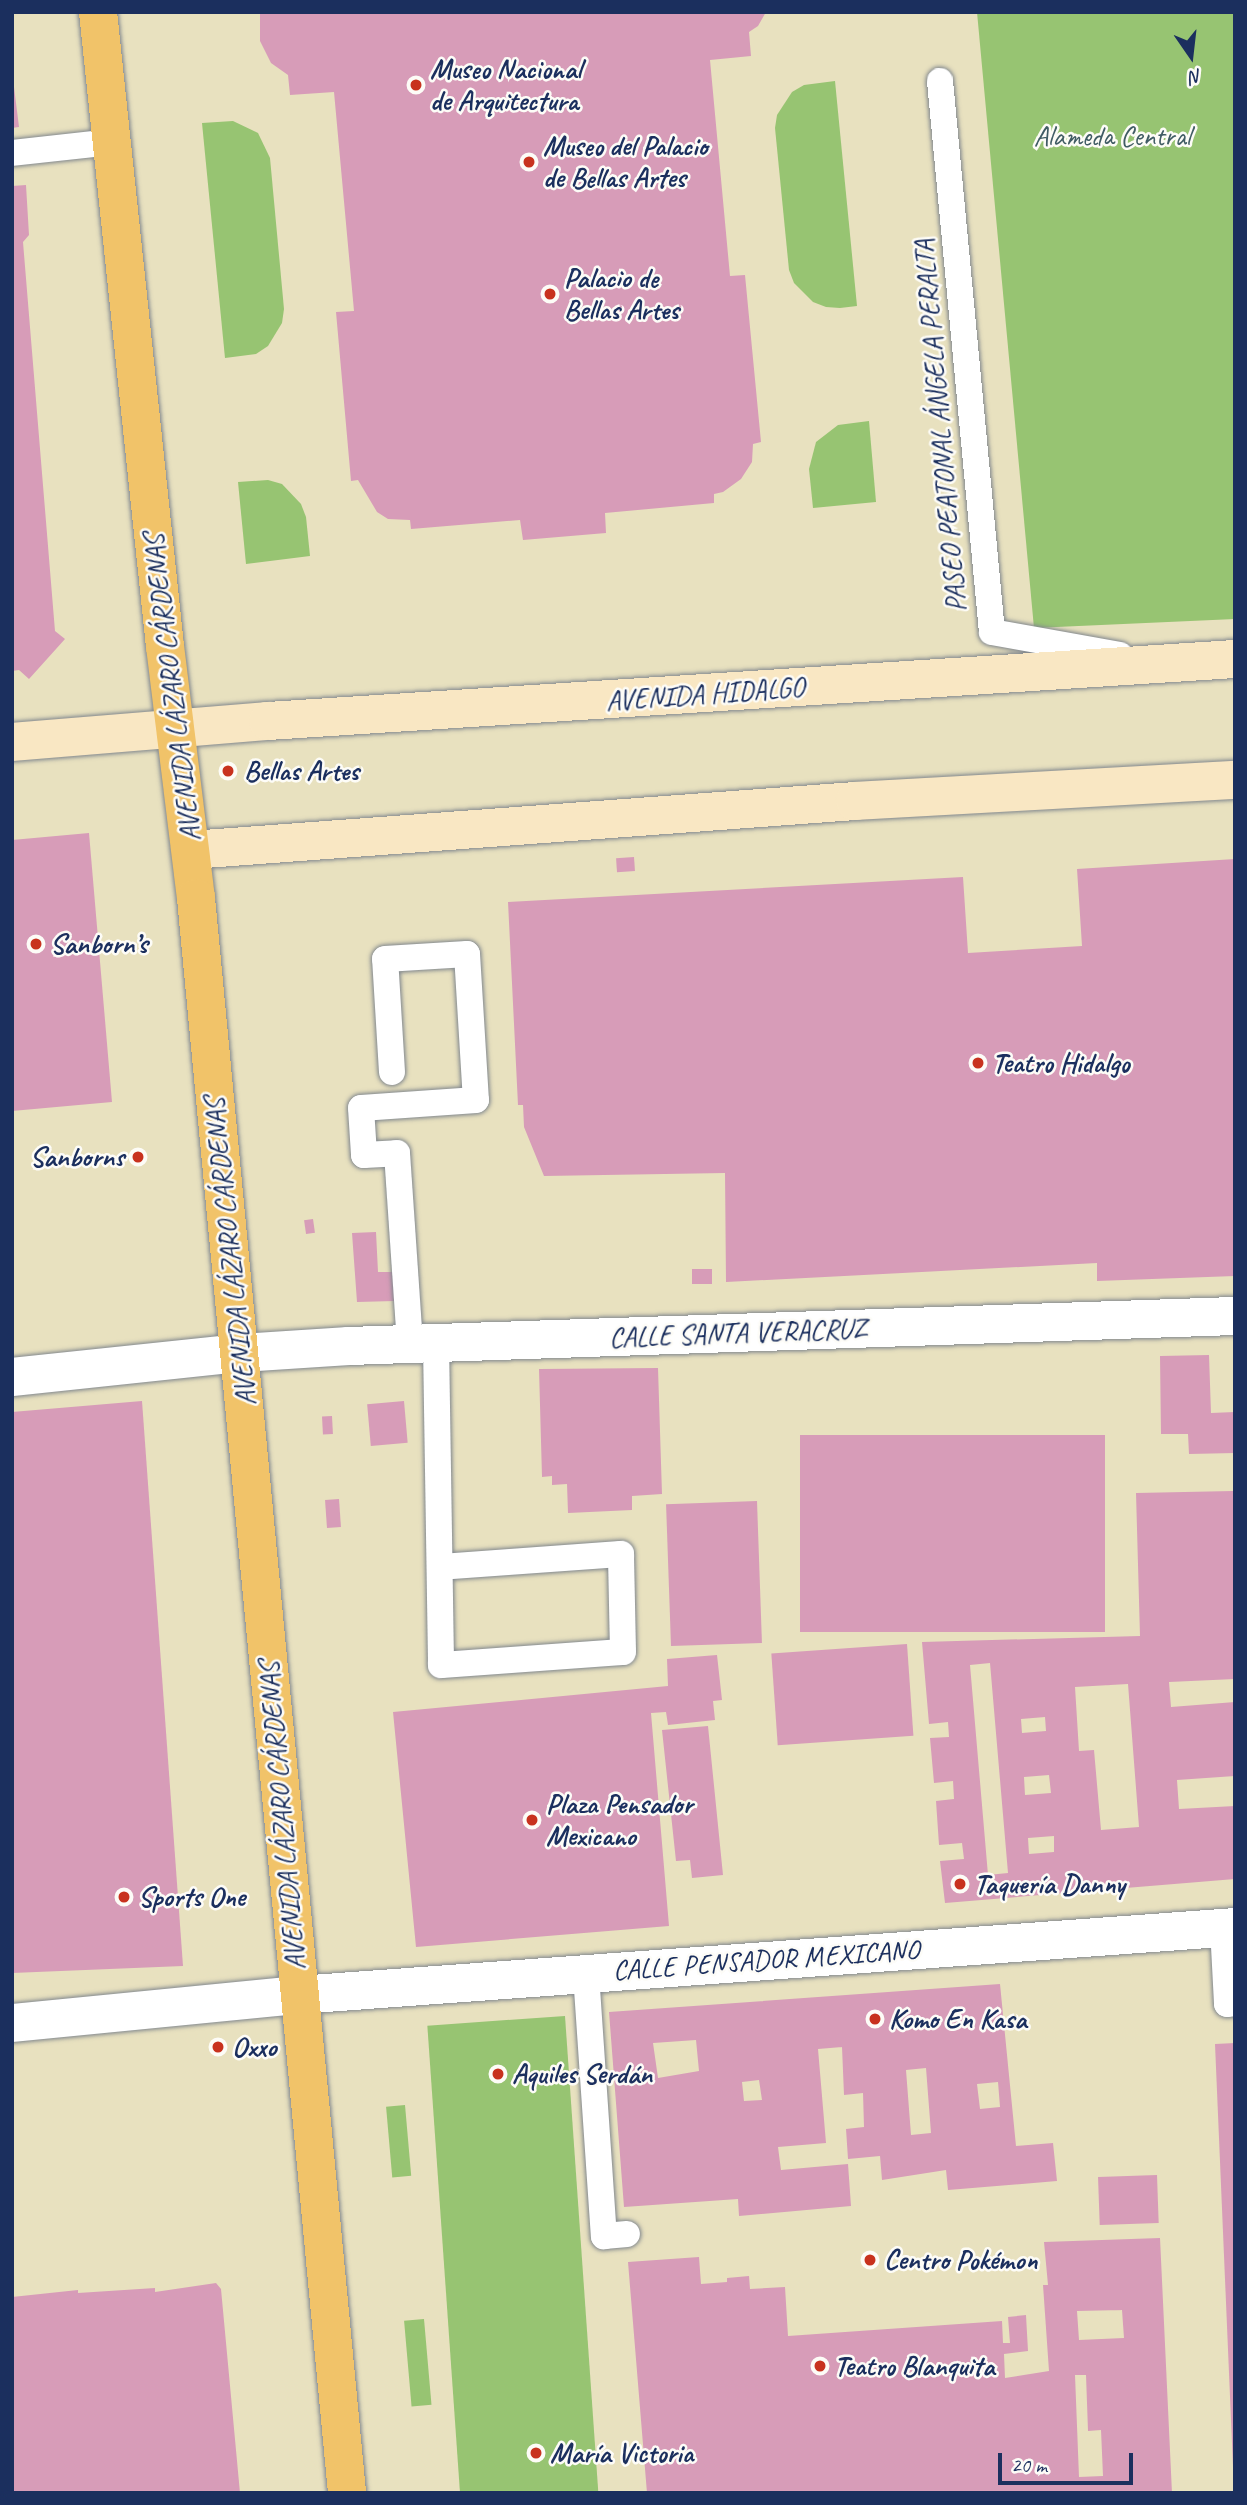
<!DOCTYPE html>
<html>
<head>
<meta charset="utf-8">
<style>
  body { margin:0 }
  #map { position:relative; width:1247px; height:2505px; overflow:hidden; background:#e8e1bf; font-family:Caveat,sans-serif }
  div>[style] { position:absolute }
  .green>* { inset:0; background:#97c472; transform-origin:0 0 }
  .building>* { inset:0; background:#d79cb8; transform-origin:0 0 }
  .roads { filter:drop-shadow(0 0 2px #82888e) drop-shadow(0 0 2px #82888e) }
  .lane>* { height:26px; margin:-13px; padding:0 13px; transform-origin:13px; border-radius:13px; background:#fff }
  .street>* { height:38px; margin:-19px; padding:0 19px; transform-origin:19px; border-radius:19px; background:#fff }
  .secondary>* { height:38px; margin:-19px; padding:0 19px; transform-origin:19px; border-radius:19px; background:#f9e7c3 }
  .primary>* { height:38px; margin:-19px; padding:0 19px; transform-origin:19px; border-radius:19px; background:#f1c369 }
  .dots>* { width:19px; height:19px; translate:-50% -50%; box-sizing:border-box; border:4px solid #fdfcf7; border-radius:50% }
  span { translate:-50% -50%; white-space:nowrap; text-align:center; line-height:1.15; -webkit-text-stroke:5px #fdfcf7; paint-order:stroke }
  .poi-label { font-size:28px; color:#1b2f5e; font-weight:700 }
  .left { translate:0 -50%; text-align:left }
  .right { translate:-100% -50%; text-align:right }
  .park-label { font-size:28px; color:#405c64 }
  .street-label { font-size:28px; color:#1b2f5e }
  .frame { position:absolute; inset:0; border:14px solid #1b2f5e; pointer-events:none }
  .north { position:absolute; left:1156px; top:21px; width:70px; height:70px; -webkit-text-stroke:5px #fdfcf7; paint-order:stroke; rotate:166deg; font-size:19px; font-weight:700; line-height:28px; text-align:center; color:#1b2f5e }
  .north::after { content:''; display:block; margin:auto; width:24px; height:32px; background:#1b2f5e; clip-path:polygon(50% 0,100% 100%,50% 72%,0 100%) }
  .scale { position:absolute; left:998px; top:2453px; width:135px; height:32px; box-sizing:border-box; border:4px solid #1b2f5e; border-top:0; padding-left:9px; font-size:21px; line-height:24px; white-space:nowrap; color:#1b2f5e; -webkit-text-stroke:5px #fdfcf7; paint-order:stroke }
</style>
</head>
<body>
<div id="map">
  <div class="green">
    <div style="clip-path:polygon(977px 12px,1235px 12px,1235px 619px,1034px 628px)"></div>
    <div style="clip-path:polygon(835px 81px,857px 306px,840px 308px,826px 307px,813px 302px,794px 283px,789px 270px,775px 128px,777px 115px,792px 92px,804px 85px)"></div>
    <div style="clip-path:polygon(233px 121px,258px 133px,270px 158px,284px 309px,282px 323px,268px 346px,256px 354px,225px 358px,202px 123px)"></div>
    <div style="clip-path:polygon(869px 421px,876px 502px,813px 508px,809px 469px,816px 442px,838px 425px)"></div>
    <div style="clip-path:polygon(268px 480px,282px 484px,301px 504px,306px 517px,310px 556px,246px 564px,238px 482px)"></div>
    <div style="left:565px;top:2016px;width:478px;height:138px;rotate:86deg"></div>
    <div style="left:405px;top:2105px;width:71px;height:19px;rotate:85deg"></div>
    <div style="left:424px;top:2319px;width:86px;height:20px;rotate:85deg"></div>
  </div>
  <div class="building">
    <div style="clip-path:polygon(260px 12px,766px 12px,758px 26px,749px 32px,751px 56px,710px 60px,730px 276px,745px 275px,761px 442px,753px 444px,752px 462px,741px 479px,723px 492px,714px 494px,714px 503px,605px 513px,606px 533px,523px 540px,520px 520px,411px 529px,410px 520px,388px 519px,377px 512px,358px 480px,351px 481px,336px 312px,354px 311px,334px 92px,290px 95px,288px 75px,271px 63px,260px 41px)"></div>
    <div style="clip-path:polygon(12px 71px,19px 127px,12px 128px)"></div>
    <div style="clip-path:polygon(26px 185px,29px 235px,23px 242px,55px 631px,65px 639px,29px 679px,19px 670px,12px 671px,12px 186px)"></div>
    <div style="clip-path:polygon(89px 833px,112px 1102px,12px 1111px,12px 840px)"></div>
    <div style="left:634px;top:857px;width:14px;height:18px;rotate:86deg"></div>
    <div style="clip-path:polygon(1235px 859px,1235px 1276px,1097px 1281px,1097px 1263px,726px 1282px,725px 1173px,544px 1176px,524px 1127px,523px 1105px,518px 1105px,508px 902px,963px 877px,968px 953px,1082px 946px,1077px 869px)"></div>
    <div style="left:313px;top:1219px;width:14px;height:9px;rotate:82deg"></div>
    <div style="clip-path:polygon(376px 1232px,378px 1272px,393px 1272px,395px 1301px,357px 1302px,352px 1233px)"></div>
    <div style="left:692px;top:1269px;width:20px;height:15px"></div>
    <div style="clip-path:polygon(1209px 1355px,1211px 1413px,1235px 1412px,1235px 1453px,1189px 1454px,1188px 1434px,1161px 1434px,1160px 1356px)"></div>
    <div style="clip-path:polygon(658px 1368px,662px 1494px,632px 1496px,632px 1510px,568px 1513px,567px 1484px,552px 1485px,552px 1476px,542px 1477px,539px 1369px)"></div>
    <div style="clip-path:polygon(142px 1401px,183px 1966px,12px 1973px,12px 1412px)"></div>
    <div style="left:404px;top:1401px;width:42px;height:37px;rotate:85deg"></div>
    <div style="left:332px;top:1416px;width:18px;height:10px;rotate:87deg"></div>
    <div style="left:1105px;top:1435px;width:197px;height:305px;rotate:90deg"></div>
    <div style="clip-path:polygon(evenodd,1233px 1491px,1235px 1679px,1169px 1682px,1171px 1707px,1235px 1702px,1235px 1776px,1177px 1780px,1179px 1809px,1235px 1806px,1235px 1879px,945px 1903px,940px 1861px,964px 1859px,962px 1843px,939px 1845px,936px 1801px,954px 1799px,953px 1781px,934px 1783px,930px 1738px,949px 1737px,948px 1722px,929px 1724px,922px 1642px,1140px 1636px,1136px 1493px,1233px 1491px,990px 1663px,1008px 1873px,988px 1875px,970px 1665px,990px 1663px,1233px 1491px,1128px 1684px,1139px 1827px,1101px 1830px,1094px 1750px,1079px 1751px,1075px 1687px,1128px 1684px,1233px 1491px,1045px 1717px,1046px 1731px,1022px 1733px,1021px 1719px,1045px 1717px,1233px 1491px,1049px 1775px,1051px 1793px,1025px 1795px,1024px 1777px,1049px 1775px,1233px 1491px,1054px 1836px,1054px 1852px,1029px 1854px,1028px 1838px,1054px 1836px)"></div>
    <div style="left:339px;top:1499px;width:28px;height:14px;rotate:86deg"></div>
    <div style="left:757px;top:1501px;width:142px;height:91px;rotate:88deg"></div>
    <div style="left:907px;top:1644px;width:92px;height:136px;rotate:86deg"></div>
    <div style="clip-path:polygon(717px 1655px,722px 1700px,713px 1701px,715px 1720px,668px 1725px,666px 1712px,651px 1713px,669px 1926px,416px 1947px,393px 1712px,668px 1686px,667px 1659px)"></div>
    <div style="clip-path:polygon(708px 1726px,723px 1875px,692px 1878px,690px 1860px,676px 1861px,662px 1730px)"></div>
    <div style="clip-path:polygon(evenodd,1000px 1984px,1016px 2146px,1053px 2143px,1057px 2181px,948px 2190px,946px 2170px,882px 2180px,880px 2156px,848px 2159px,846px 2129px,864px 2127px,863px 2093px,844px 2095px,842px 2047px,818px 2049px,826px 2143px,778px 2147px,781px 2170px,848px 2164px,851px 2206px,739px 2216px,738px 2199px,624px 2207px,609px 2012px,1000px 1984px,696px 2040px,699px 2071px,658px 2078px,653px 2043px,696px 2040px,1000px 1984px,926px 2068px,931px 2133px,911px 2135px,906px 2070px,926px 2068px,1000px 1984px,759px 2080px,762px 2100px,744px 2101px,742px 2082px,759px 2080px,1000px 1984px,998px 2082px,1000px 2107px,980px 2109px,977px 2084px,998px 2082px)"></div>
    <div style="clip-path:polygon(1235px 2043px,1235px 2467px,1233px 2467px,1215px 2044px)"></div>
    <div style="left:1157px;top:2175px;width:48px;height:59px;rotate:88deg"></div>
    <div style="clip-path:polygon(evenodd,1160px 2238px,1172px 2493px,647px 2493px,628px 2262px,699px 2257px,701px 2284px,727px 2282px,727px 2278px,749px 2276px,750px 2289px,785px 2287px,788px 2336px,1002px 2321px,1003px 2343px,1010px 2343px,1008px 2317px,1026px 2315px,1028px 2351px,1004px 2354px,1005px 2378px,1049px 2371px,1043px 2285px,1048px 2285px,1044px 2242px,1160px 2238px,1122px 2310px,1124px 2338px,1079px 2340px,1077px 2311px,1122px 2310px,1160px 2238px,1075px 2375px,1086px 2375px,1088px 2431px,1101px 2430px,1103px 2476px,1079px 2477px,1075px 2375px)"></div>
    <div style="clip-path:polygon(216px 2283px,221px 2289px,240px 2493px,12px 2493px,12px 2297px,78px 2290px,78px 2293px,155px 2288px,155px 2292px)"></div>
  </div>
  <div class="roads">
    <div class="lane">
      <div style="left:940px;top:81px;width:553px;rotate:84.61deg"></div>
      <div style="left:992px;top:632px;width:130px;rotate:10.2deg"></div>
      <div style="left:12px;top:153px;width:101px;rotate:-6.3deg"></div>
      <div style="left:392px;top:1072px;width:113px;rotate:-93.5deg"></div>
      <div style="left:385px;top:959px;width:82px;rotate:-3.5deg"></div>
      <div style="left:467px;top:954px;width:146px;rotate:86.5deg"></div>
      <div style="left:476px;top:1100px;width:115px;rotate:176deg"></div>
      <div style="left:361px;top:1108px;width:47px;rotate:86.3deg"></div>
      <div style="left:364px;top:1155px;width:33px;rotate:-3deg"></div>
      <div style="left:397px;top:1153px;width:190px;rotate:86.1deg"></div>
      <div style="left:436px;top:1343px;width:322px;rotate:89.1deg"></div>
      <div style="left:441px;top:1665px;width:182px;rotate:-4.1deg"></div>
      <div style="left:623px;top:1652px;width:98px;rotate:-91.2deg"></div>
      <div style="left:621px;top:1554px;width:181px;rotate:175.9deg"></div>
      <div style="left:1223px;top:1927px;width:77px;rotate:87deg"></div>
      <div style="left:1227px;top:2004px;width:8px;rotate:-7deg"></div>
      <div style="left:586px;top:1974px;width:263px;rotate:86.1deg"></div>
      <div style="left:604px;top:2236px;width:23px;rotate:-5deg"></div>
    </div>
    <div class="street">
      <div style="left:12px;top:1377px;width:230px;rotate:-6deg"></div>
      <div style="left:241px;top:1353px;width:108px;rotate:-3.7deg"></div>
      <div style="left:349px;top:1346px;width:887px;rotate:-1.94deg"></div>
      <div style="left:12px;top:2023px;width:287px;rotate:-5.6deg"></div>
      <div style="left:298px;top:1995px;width:939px;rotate:-4.15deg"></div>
    </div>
    <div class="secondary">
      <div style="left:12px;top:742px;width:257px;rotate:-4.7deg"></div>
      <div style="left:268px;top:721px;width:969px;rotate:-3.67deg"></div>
      <div style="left:191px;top:850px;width:666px;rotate:-4.22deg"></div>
      <div style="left:855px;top:801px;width:381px;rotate:-3.2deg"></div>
    </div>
    <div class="primary">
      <div style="left:98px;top:12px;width:638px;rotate:83.97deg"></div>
      <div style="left:165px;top:646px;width:254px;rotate:83deg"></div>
      <div style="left:196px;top:898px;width:1602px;rotate:84.59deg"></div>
    </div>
  </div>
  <div class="dots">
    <div style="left:416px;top:85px;background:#c8321e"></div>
    <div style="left:529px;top:162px;background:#c8321e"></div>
    <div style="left:550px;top:294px;background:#c8321e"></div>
    <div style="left:228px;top:771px;background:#c8321e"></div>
    <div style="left:36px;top:944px;background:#c8321e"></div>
    <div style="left:978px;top:1063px;background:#c8321e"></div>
    <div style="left:138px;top:1157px;background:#c8321e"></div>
    <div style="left:532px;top:1820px;background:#c8321e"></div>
    <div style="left:960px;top:1884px;background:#c8321e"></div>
    <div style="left:124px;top:1897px;background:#c8321e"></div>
    <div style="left:875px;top:2019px;background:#c8321e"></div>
    <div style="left:218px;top:2047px;background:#c8321e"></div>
    <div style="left:498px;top:2074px;background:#c8321e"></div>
    <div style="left:870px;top:2260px;background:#c8321e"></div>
    <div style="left:820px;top:2366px;background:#c8321e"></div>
    <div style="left:536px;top:2453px;background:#c8321e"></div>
  </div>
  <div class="poi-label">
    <span class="left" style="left:430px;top:85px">Museo Nacional<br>de Arquitectura</span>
    <span class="left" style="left:543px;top:162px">Museo del Palacio<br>de Bellas Artes</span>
    <span class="left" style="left:564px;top:294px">Palacio de<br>Bellas Artes</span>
    <span class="left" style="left:244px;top:771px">Bellas Artes</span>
    <span class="left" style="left:50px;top:944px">Sanborn’s</span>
    <span class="left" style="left:992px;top:1063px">Teatro Hidalgo</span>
    <span class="right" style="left:124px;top:1157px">Sanborns</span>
    <span class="left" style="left:546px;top:1820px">Plaza Pensador<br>Mexicano</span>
    <span class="left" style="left:974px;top:1884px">Taquería Danny</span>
    <span class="left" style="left:138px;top:1897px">Sports One</span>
    <span class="left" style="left:889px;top:2019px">Komo En Kasa</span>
    <span class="left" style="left:232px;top:2047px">Oxxo</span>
    <span class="left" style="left:512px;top:2074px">Aquiles Serdán</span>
    <span class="left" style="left:884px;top:2260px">Centro Pokémon</span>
    <span class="left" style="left:834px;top:2366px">Teatro Blanquita</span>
    <span class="left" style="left:550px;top:2453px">María Victoria</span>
  </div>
  <div class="park-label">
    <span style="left:1112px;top:136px">Alameda Central</span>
  </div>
  <div class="street-label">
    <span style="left:940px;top:426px;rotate:-95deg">PASEO PEATONAL ÁNGELA PERALTA</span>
    <span style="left:172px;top:688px;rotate:-97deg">AVENIDA LÁZARO CÁRDENAS</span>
    <span style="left:705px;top:694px;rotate:-4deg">AVENIDA HIDALGO</span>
    <span style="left:230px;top:1252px;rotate:-96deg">AVENIDA LÁZARO CÁRDENAS</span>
    <span style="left:738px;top:1333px;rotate:-2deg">CALLE SANTA VERACRUZ</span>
    <span style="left:282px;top:1816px;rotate:-95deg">AVENIDA LÁZARO CÁRDENAS</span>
    <span style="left:766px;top:1960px;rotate:-4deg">CALLE PENSADOR MEXICANO</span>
  </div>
  <div class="frame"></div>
  <div class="north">N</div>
  <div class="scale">20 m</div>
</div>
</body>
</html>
